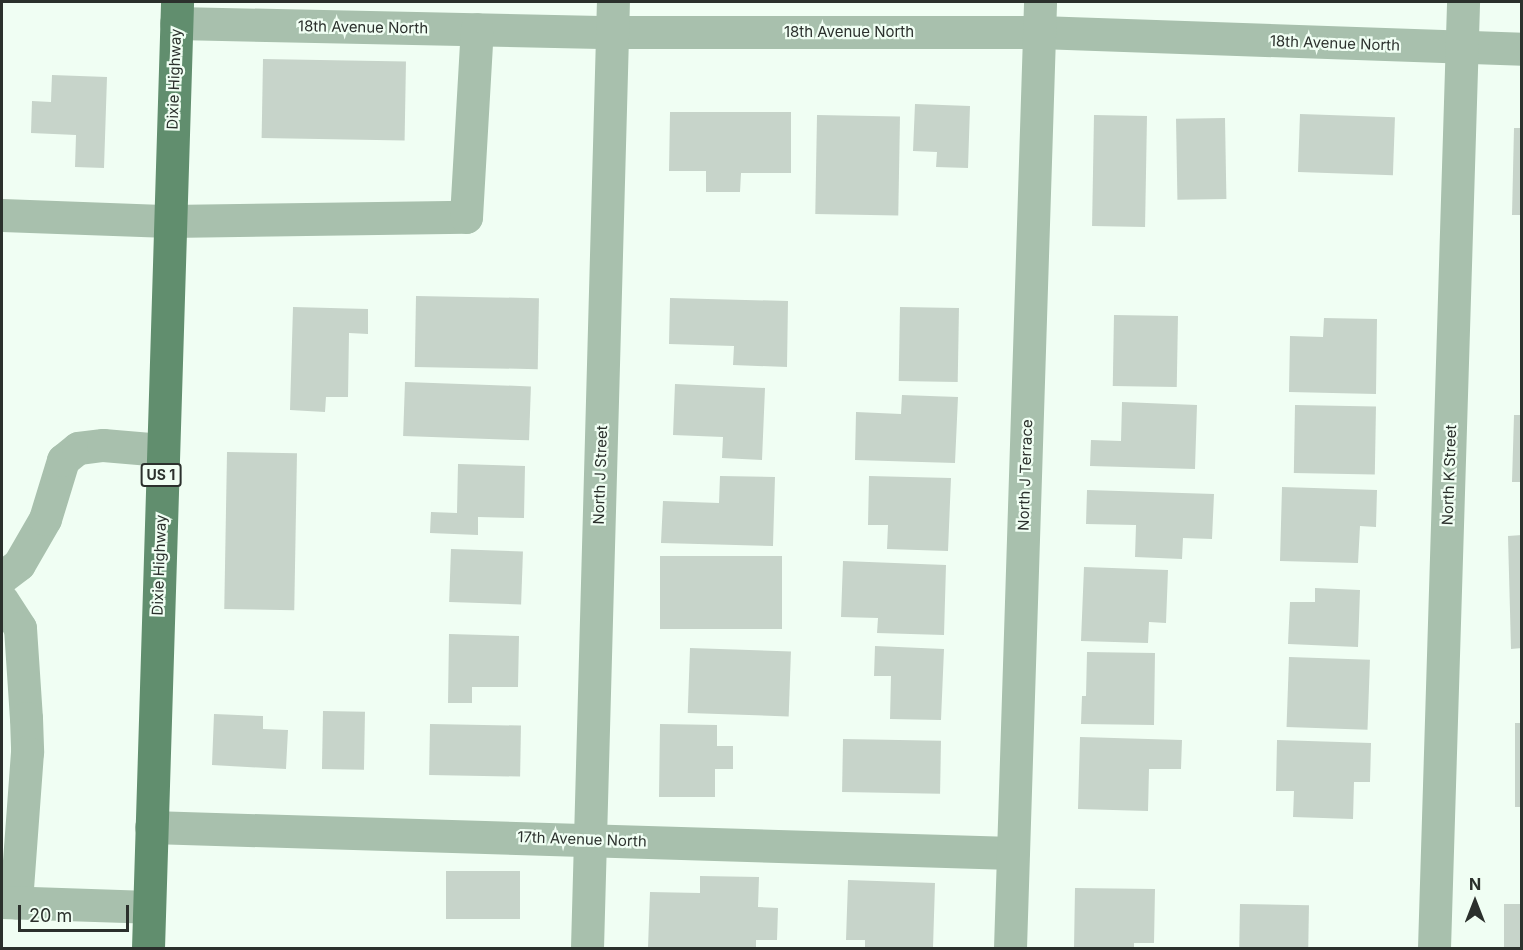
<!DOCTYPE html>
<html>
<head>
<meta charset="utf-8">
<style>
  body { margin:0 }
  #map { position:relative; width:1523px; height:950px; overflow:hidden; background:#f0fef3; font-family:Inter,sans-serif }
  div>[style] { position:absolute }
  .building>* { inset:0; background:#c7d4ca; transform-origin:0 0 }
  .minor>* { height:33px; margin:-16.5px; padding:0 16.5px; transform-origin:16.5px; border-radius:16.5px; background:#a8c0ad }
  .major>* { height:33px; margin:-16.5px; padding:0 16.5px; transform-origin:16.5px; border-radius:16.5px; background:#618e6e }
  span { translate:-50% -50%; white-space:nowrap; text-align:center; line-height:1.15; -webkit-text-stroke:4.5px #f0fef3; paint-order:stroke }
  .shield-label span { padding:2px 4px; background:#f0fef3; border:2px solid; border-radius:4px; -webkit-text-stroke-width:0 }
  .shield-label { font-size:14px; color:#2b302c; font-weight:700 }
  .street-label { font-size:15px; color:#2b302c }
  .frame { position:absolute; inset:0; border:3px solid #2b302c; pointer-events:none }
  .north { position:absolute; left:1445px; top:872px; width:60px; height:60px; -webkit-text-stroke:4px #f0fef3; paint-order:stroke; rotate:0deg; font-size:16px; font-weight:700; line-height:24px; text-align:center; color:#2b302c }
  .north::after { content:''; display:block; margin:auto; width:21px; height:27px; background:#2b302c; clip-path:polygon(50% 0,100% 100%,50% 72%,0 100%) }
  .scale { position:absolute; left:18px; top:905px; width:111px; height:27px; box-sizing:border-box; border:3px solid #2b302c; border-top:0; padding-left:8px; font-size:18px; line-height:21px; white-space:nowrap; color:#2b302c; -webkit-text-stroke:4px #f0fef3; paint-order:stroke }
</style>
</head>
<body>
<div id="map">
  <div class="building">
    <div style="left:263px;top:59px;width:143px;height:79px;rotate:1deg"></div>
    <div style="clip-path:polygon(52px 75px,107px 77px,104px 168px,75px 167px,76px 135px,31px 133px,32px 101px,51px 102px)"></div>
    <div style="clip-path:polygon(915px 104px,970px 106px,968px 168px,936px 167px,937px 152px,913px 151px)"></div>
    <div style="clip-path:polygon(670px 112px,791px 112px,791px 173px,741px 173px,740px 192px,706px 192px,706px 171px,669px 171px)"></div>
    <div style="left:1300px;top:114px;width:95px;height:58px;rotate:2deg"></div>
    <div style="left:817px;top:115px;width:83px;height:99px;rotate:1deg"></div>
    <div style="left:1094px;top:115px;width:53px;height:111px;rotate:1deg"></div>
    <div style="left:1225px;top:118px;width:81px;height:49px;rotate:89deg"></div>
    <div style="clip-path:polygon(1514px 128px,1522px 128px,1522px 215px,1512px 215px)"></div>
    <div style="left:416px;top:296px;width:123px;height:71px;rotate:1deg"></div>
    <div style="clip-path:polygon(670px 298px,788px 301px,787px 367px,733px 365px,734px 346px,669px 344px)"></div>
    <div style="clip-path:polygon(293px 307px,368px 309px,368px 334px,349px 333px,348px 397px,326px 397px,325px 412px,290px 410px)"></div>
    <div style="left:900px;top:307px;width:59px;height:74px;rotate:1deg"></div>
    <div style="left:1114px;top:315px;width:64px;height:71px;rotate:1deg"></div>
    <div style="clip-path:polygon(1324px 318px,1377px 319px,1376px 394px,1289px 392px,1290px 336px,1323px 337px)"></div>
    <div style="left:405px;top:382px;width:126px;height:54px;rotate:2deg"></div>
    <div style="clip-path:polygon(675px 384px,765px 388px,762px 460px,722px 458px,723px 437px,673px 435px)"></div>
    <div style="clip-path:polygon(902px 395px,958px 397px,955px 463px,855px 460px,856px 412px,901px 414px)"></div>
    <div style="clip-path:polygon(1122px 402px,1197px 405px,1195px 469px,1090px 466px,1091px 440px,1121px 441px)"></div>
    <div style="left:1295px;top:405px;width:81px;height:68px;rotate:1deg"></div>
    <div style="clip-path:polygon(1514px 415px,1522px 415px,1522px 482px,1512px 482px)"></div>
    <div style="left:227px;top:452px;width:70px;height:157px;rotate:1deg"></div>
    <div style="clip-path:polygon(458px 464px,525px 466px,524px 518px,478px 517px,478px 535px,430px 533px,431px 512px,457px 513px)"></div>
    <div style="clip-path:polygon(720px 476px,775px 477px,773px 546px,661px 543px,663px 501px,719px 503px)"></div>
    <div style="clip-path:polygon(869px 476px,951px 478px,948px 551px,887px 549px,888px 525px,868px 525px)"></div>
    <div style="clip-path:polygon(1282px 487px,1377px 490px,1376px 527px,1360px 526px,1358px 563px,1280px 561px)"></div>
    <div style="clip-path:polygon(1087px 490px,1214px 494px,1212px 539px,1183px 538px,1182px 559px,1135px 557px,1136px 525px,1086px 524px)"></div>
    <div style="clip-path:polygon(1522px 535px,1522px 648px,1511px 649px,1508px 536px)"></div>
    <div style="left:451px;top:549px;width:72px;height:53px;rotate:2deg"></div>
    <div style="left:660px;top:556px;width:122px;height:73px"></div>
    <div style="clip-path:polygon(843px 561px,946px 565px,944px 635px,877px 633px,878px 618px,841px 617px)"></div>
    <div style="clip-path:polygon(1084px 567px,1168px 570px,1166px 623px,1149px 622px,1148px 643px,1081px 641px)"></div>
    <div style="clip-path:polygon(1315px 588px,1360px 590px,1358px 647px,1288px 644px,1290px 602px,1315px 602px)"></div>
    <div style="clip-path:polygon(449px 634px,519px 636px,518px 687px,472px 687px,472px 703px,448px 703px)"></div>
    <div style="clip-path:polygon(875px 646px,944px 649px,941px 720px,890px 719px,891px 676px,874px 676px)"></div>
    <div style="left:690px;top:648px;width:101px;height:65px;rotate:2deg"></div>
    <div style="clip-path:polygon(1087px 652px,1155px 653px,1154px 725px,1081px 724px,1082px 696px,1086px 696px)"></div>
    <div style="left:1289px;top:657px;width:81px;height:70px;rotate:2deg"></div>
    <div style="left:323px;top:711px;width:42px;height:58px;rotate:1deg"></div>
    <div style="clip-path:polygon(214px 714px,263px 716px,263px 729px,288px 730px,286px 769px,212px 765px)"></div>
    <div style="left:1515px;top:723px;width:7px;height:84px"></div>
    <div style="left:430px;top:724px;width:91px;height:51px;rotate:1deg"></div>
    <div style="clip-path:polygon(660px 724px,717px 725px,717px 746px,733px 746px,733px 769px,715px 769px,715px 797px,659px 797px)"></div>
    <div style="clip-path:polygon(1080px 737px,1182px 740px,1181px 769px,1149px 769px,1148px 811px,1078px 809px)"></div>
    <div style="left:843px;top:739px;width:98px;height:53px;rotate:1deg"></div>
    <div style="clip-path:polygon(1277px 740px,1371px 743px,1370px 782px,1354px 782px,1353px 819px,1293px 817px,1294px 791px,1276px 791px)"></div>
    <div style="left:446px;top:871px;width:74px;height:48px"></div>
    <div style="clip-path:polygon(700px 876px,759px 877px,758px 907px,778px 908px,777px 940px,756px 940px,756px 948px,648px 948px,650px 892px,700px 893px)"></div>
    <div style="clip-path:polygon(848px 880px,935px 883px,933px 948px,865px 948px,865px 940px,846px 940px)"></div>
    <div style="clip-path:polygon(1075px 888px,1155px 889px,1154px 943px,1134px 943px,1134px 948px,1074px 948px)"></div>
    <div style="left:1240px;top:904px;width:69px;height:44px;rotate:1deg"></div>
    <div style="left:1504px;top:904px;width:18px;height:44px"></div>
  </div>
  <div class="minor">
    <div style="left:176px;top:23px;width:436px;rotate:1.2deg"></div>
    <div style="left:612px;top:32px;width:427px"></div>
    <div style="left:1039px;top:32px;width:483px;rotate:2deg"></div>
    <div style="left:2px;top:215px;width:167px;rotate:2.1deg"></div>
    <div style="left:169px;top:221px;width:297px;rotate:-0.8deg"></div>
    <div style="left:466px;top:217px;width:188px;rotate:-86.7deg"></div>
    <div style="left:2px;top:577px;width:21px;rotate:-37deg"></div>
    <div style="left:19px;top:564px;width:52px;rotate:-60deg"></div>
    <div style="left:45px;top:519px;width:62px;rotate:-73deg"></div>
    <div style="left:63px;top:460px;width:19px;rotate:-39deg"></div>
    <div style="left:78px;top:448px;width:25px;rotate:-7deg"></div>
    <div style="left:103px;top:445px;width:59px;rotate:4.8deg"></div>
    <div style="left:2px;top:600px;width:33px;rotate:57deg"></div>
    <div style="left:20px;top:628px;width:90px;rotate:86.2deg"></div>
    <div style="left:26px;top:718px;width:34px;rotate:88deg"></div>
    <div style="left:27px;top:752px;width:151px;rotate:94.2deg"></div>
    <div style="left:151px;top:827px;width:862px;rotate:1.73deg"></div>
    <div style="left:2px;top:902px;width:147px;rotate:1.9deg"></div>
    <div style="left:587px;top:948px;width:946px;rotate:-88.43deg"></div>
    <div style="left:1010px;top:948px;width:946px;rotate:-88.18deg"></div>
    <div style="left:1434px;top:948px;width:946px;rotate:-88.24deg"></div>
  </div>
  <div class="major">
    <div style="left:148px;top:948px;width:946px;rotate:-88.24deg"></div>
  </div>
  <div class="shield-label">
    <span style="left:161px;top:475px">US 1</span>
  </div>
  <div class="street-label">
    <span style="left:363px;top:27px;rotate:1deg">18th Avenue North</span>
    <span style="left:849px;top:32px">18th Avenue North</span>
    <span style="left:1335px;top:43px;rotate:2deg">18th Avenue North</span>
    <span style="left:174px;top:79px;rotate:-88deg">Dixie Highway</span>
    <span style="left:600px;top:475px;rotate:-88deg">North J Street</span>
    <span style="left:1025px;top:475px;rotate:-88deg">North J Terrace</span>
    <span style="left:1449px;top:475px;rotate:-88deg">North K Street</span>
    <span style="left:159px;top:565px;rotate:-88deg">Dixie Highway</span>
    <span style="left:582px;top:839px;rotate:2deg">17th Avenue North</span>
  </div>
  <div class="frame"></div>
  <div class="north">N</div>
  <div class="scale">20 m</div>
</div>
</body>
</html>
